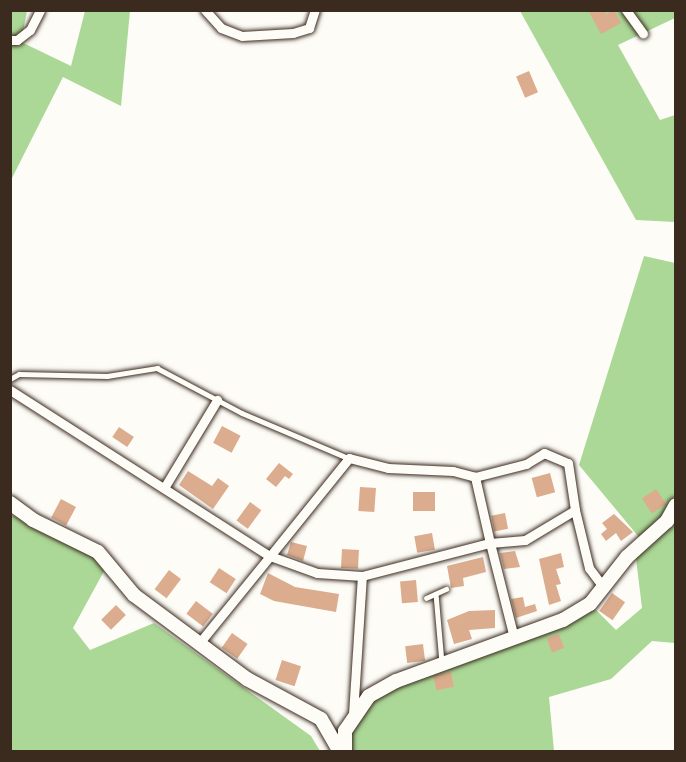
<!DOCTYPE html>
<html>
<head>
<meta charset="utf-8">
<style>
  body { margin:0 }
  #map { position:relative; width:686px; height:762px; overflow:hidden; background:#fdfcf7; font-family:"Patrick Hand",sans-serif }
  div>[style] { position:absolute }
  .green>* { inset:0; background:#abd897 }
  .building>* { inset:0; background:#dbac8d; transform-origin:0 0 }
  .roads { filter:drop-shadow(0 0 2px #3b2a1e) drop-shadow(0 0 2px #3b2a1e) }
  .lane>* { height:4.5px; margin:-2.25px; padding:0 2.25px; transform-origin:2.25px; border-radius:2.25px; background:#fdfcf7 }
  .street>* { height:9px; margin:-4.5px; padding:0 4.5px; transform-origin:4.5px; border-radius:4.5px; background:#fdfcf7 }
  .secondary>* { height:14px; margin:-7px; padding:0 7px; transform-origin:7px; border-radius:7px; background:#fdfcf7 }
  span { translate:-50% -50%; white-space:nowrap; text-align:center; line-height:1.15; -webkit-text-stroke:5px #fdfcf7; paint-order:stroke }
  .frame { position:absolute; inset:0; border:12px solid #3b2a1e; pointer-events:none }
</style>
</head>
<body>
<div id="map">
  <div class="green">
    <div style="clip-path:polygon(11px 11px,27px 11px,22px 36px,17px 40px,71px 66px,85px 11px,130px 11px,121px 106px,63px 77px,11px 180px)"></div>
    <div style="clip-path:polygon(520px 11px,675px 11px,675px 18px,618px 45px,660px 120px,675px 115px,675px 222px,636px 220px)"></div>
    <div style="clip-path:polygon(644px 256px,675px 263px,675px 643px,652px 641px,611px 679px,549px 697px,554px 751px,348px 751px,345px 731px,382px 689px,590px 604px,616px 630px,642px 608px,635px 550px,643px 542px,579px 465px)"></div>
    <div style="clip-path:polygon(10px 515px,47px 527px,109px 562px,73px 628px,90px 650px,154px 623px,311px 736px,320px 751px,11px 751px)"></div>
  </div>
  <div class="building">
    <div style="clip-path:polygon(588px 10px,604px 10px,606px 14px,614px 10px,621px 23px,601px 34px)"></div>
    <div style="left:529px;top:71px;width:23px;height:14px;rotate:67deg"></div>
    <div style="left:222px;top:426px;width:21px;height:19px;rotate:28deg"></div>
    <div style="left:119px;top:427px;width:18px;height:12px;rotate:34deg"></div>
    <div style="clip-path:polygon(279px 463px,293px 474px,289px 479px,285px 476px,276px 487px,266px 479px)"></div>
    <div style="clip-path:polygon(188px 471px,212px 486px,218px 478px,229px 486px,213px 509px,179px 485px)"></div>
    <div style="left:550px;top:473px;width:20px;height:19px;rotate:75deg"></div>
    <div style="left:360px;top:487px;width:16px;height:24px;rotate:4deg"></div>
    <div style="left:656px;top:489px;width:18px;height:17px;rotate:56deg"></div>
    <div style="left:413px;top:492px;width:22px;height:19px"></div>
    <div style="left:61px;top:499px;width:17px;height:21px;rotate:28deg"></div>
    <div style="left:250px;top:502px;width:14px;height:23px;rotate:36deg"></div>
    <div style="left:505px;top:513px;width:16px;height:14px;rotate:79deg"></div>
    <div style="clip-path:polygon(614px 514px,633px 532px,621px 541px,616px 533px,606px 541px,601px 534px,607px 529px,602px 523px)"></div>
    <div style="left:432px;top:533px;width:17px;height:18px;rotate:80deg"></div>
    <div style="clip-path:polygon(291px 542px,307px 546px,303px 561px,287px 555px)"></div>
    <div style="left:342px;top:549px;width:17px;height:19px;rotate:3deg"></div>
    <div style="clip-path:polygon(515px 551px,520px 567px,504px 569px,500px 553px)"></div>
    <div style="clip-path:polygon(561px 553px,564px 567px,556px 569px,561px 584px,556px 585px,561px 601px,549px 605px,539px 559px)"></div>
    <div style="clip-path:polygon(483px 557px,486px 572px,463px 578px,464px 586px,451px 588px,447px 566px)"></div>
    <div style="left:219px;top:568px;width:20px;height:17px;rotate:33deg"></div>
    <div style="left:169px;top:570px;width:15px;height:24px;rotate:37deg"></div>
    <div style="clip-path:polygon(268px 573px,295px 587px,339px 594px,336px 612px,274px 601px,260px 594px)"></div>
    <div style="left:416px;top:580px;width:22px;height:16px;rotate:85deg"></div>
    <div style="left:612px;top:593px;width:16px;height:22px;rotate:35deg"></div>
    <div style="clip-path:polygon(523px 597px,525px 607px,535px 604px,537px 611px,516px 618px,511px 599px)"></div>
    <div style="left:196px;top:601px;width:21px;height:16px;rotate:37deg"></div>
    <div style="left:116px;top:605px;width:14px;height:21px;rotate:45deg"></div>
    <div style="clip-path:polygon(495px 610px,495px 628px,469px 630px,472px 639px,454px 644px,447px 620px,469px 611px)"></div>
    <div style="left:232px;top:633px;width:19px;height:18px;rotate:35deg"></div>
    <div style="left:559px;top:634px;width:15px;height:13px;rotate:70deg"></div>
    <div style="left:423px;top:644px;width:17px;height:18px;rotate:83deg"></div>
    <div style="left:282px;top:660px;width:20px;height:21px;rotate:18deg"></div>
    <div style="left:451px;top:672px;width:15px;height:18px;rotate:79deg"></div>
  </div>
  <div class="roads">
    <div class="lane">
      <div style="left:10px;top:379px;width:10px;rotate:-29deg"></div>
      <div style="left:19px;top:374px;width:88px;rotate:1.3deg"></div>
      <div style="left:107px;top:376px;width:51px;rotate:-9.1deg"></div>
      <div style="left:157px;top:368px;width:96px;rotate:27.9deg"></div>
      <div style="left:242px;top:413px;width:115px;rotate:23deg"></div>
      <div style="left:436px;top:594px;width:69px;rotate:85deg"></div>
      <div style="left:426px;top:598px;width:22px;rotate:-24deg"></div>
    </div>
    <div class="street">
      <div style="left:205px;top:10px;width:24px;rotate:48deg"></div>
      <div style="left:221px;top:28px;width:22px;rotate:21deg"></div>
      <div style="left:242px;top:36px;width:51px;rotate:-3.4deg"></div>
      <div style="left:293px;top:33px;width:17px;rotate:-17deg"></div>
      <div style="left:309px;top:28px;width:19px;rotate:-72deg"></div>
      <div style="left:626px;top:10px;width:29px;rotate:54deg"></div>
      <div style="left:10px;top:40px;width:7px"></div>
      <div style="left:17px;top:40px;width:16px;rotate:-38deg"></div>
      <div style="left:30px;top:30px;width:22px;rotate:-63deg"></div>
      <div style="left:10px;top:390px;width:308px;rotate:32.6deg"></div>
      <div style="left:270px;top:556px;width:111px;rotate:129.1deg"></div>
      <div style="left:544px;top:453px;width:26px;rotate:23deg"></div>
      <div style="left:568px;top:463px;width:48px;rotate:81.5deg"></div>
      <div style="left:575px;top:510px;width:58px;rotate:149deg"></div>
      <div style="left:525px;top:540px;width:35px;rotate:175deg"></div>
      <div style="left:490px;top:543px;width:68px;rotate:-102.8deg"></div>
      <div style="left:475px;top:477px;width:53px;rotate:-14.3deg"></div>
      <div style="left:526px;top:464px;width:21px;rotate:-31deg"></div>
      <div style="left:164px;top:488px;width:103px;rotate:-58.9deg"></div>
      <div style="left:575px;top:510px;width:60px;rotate:76.4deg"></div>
      <div style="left:589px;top:568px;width:25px;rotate:53deg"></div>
      <div style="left:362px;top:576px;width:45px;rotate:-176.2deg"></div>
      <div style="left:317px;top:573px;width:50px;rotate:-160.1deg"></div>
      <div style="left:270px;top:556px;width:126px;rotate:-51.1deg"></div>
      <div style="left:349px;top:458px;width:40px;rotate:14.4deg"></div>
      <div style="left:388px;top:468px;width:65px;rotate:2.6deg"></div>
      <div style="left:453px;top:471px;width:23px;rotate:15deg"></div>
      <div style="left:353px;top:714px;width:138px;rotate:-86.3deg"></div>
      <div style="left:362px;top:576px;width:132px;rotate:-14.5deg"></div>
      <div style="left:490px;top:543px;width:98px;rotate:75.8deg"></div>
    </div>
    <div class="secondary">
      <div style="left:10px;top:503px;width:29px;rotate:36deg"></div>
      <div style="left:33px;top:520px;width:72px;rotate:26.2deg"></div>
      <div style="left:98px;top:552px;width:56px;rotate:50.1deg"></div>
      <div style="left:134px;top:595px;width:141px;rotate:36.6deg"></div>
      <div style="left:247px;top:679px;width:84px;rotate:28.4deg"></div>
      <div style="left:321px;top:719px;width:38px;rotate:60deg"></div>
      <div style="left:345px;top:752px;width:21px;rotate:-90deg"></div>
      <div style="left:345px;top:731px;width:42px;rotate:-55.6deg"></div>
      <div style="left:369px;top:696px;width:31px;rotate:-29deg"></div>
      <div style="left:396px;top:681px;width:178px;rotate:-20.1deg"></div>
      <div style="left:563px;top:620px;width:31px;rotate:-31deg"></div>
      <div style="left:590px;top:604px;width:60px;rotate:-51.8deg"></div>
      <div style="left:627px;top:557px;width:54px;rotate:-42deg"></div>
      <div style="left:667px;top:521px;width:18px;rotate:-61deg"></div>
    </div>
  </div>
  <div class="frame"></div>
</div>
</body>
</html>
